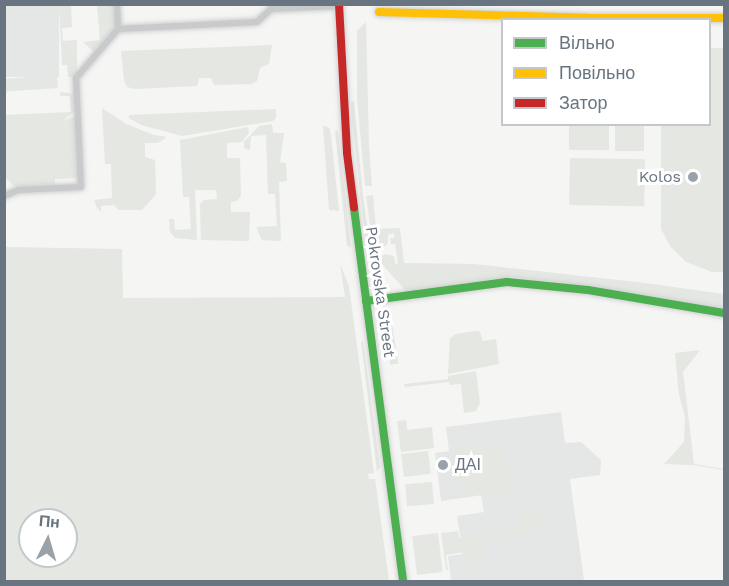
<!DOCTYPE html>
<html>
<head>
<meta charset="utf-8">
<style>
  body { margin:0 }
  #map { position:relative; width:729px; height:586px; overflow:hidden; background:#f5f5f4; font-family:"Work Sans",sans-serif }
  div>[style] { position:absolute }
  .built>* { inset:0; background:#e5e6e6; transform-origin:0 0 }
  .green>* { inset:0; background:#e4e7e2; transform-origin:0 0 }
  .roads { filter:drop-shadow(0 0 2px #d1d1d2) drop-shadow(0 0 2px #d1d1d2) }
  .street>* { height:6px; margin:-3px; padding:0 3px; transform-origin:3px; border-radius:3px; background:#c9cacb }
  .fast>* { height:8px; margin:-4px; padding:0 4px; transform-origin:4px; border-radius:4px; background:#4caf50 }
  .slow>* { height:8px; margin:-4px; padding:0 4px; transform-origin:4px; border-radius:4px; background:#ffc107 }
  .jam>* { height:8px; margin:-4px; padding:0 4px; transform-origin:4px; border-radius:4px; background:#c62828 }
  .dots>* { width:16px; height:16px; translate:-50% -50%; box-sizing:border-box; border:3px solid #fff; border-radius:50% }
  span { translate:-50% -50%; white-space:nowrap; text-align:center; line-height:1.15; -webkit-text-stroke:6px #fff; paint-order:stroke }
  .poi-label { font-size:16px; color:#687580 }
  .right { translate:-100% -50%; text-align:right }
  .left { translate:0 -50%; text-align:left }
  .street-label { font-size:16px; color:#687580 }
  .frame { position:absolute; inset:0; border:6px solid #687580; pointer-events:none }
  .legend { position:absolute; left:501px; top:18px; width:210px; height:108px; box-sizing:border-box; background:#fff; border:2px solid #c3c8cc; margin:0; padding:8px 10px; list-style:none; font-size:18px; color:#687580 }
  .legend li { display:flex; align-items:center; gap:12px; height:30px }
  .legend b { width:30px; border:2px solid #c3c8cc }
  .north { position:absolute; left:18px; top:508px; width:60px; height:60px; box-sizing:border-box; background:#fff; border:2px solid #c3c8cc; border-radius:50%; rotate:5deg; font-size:16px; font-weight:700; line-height:24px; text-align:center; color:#687580 }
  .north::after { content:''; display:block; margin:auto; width:21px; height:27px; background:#99a2a9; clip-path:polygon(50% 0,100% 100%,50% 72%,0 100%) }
</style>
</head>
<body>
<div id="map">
  <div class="built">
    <div style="left:4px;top:5px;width:55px;height:72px"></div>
    <div style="clip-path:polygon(561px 412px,565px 443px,581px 442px,601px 460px,600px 475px,570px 479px,584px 580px,451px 581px,448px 556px,463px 554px,457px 516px,484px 512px,481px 495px,441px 501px,435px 453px,449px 451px,446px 427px)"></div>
  </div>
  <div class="green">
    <div style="clip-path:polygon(59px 5px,71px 5px,72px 27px,62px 28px,63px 41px,77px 40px,77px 73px,73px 77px,68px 77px,67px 65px,62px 65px)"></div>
    <div style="clip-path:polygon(97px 5px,114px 5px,116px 29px,96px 54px,83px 42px,100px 40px)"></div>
    <div style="clip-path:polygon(366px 22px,369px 146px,372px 186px,365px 186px,357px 98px,357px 31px)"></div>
    <div style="clip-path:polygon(272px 45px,269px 64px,260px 68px,257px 81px,252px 84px,214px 85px,211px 78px,199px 78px,197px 86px,135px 89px,127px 87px,124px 80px,121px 51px)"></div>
    <div style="clip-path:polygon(710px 48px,724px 48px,724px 272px,712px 272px,686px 262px,670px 246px,661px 229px,661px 125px,710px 124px)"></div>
    <div style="left:57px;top:75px;width:13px;height:52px;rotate:86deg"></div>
    <div style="clip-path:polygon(60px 92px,75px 94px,75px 111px,64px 120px,76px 116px,79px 178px,55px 179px,55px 186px,15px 187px,5px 177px,4px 115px,71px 112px,70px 96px,60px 96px)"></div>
    <div style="clip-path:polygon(354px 101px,363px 196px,370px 249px,367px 249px,361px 201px,352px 119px,351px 102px)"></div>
    <div style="clip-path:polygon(102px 108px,126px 124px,154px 135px,167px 137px,158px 143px,145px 143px,145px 157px,155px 160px,156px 194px,142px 210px,119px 210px,114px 205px,101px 206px,101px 212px,97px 208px,94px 200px,112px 198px,111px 164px,105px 164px)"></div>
    <div style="clip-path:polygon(276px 109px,276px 118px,273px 121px,182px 136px,141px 125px,129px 118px,129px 115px)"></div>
    <div style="clip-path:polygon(272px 124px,273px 133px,284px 133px,280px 162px,286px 163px,287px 181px,279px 182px,281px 241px,262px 240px,258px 232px,257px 227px,277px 226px,275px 194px,268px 194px,266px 135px,251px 136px,250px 150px,244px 148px,244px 142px,259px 126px)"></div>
    <div style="clip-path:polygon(323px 125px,329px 128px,331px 135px,339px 211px,329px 210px)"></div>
    <div style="left:569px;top:125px;width:40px;height:25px"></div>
    <div style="left:615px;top:125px;width:29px;height:26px"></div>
    <div style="clip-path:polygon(248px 127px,249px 133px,242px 142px,227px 143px,227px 158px,240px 158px,241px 196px,237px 201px,231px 202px,231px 212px,250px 212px,249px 241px,201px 240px,200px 204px,204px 200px,217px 199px,216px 190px,195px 190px,197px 240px,175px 238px,170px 232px,169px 219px,174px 219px,175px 230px,191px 229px,189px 197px,183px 197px,180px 140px)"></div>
    <div style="clip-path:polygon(335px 131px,338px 131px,351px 247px,347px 246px)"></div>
    <div style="left:570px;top:158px;width:75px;height:47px;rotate:1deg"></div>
    <div style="clip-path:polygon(373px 195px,376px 229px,400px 228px,404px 263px,474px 264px,645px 283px,724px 294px,724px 308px,512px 277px,407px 292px,381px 263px,380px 257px,385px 254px,394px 256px,395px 264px,398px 263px,395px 244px,391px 244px,390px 238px,394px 238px,394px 233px,388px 235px,388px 243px,381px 250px,379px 250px,378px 241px,372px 239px,366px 196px)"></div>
    <div style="clip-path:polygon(evenodd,5px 247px,122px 249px,123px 298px,345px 297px,340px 264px,349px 286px,374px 473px,368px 474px,369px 479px,375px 479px,389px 580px,5px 581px,5px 247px,30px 520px,66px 520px,66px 556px,30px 556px,30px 520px)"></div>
    <div style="left:392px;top:324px;width:40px;height:8px;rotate:81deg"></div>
    <div style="clip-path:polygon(476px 331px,480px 332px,483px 341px,496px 339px,499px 364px,448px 374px,450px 338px,456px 334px)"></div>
    <div style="clip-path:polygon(361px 341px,363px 341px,380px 467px,377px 472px)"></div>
    <div style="clip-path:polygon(700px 350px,683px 372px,694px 464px,724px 469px,724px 470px,692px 465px,664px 464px,684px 442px,685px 417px,679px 395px,675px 353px)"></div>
    <div style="clip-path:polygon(476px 371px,480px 403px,476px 411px,464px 413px,461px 384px,450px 385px,449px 382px,405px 387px,404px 384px,448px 379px,448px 376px)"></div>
    <div style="clip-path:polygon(406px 420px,407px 430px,432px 427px,434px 448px,401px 452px,397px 421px)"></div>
    <div style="clip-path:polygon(506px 442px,513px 495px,482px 499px,481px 495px,463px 498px,456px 448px)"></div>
    <div style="left:428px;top:451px;width:23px;height:27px;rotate:83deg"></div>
    <div style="left:432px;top:482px;width:22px;height:27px;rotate:85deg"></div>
    <div style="clip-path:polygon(543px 510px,546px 525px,527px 528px,527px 533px,482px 539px,485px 561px,479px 562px,480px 569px,469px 571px,466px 552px,446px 555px,448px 570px,446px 570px,441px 533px,458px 531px,459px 538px,518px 529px,515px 514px)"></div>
    <div style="left:438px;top:533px;width:39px;height:26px;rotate:83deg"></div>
  </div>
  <div class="roads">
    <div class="street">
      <div style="left:118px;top:29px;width:139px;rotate:-2.9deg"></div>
      <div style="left:257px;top:22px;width:19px;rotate:-43deg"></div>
      <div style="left:271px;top:9px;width:68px;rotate:-2.5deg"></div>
      <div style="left:4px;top:196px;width:15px;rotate:-23deg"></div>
      <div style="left:18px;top:190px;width:63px;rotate:-2.7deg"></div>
      <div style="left:81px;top:187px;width:109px;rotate:-92.6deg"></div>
      <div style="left:76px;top:78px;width:65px;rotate:-49.4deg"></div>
      <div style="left:118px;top:29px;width:25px;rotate:-92deg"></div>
    </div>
    <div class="fast">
      <div style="left:354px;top:208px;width:377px;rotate:82.5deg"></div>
      <div style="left:366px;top:301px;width:142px;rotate:-7.7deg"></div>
      <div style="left:507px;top:282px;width:81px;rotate:5.6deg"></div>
      <div style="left:588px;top:290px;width:138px;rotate:9.6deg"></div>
    </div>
    <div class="slow">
      <div style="left:379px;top:12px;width:209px;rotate:1.6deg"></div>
      <div style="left:588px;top:18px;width:136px"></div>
    </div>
    <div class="jam">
      <div style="left:339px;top:4px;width:149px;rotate:86.9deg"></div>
      <div style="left:347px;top:153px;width:55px;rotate:82.7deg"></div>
    </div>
  </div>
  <div class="dots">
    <div style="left:693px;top:177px;background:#99a2a9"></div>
    <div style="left:443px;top:465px;background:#99a2a9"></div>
  </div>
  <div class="poi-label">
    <span class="right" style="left:681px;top:177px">Kolos</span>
    <span class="left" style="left:455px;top:465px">ДАІ</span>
  </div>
  <div class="street-label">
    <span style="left:380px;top:292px;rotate:82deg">Pokrovska Street</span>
  </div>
  <div class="frame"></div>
  <ul class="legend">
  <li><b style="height:8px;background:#4caf50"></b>Вільно</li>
  <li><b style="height:8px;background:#ffc107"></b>Повільно</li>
  <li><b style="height:8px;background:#c62828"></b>Затор</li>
  </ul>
  <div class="north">Пн</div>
</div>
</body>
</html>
